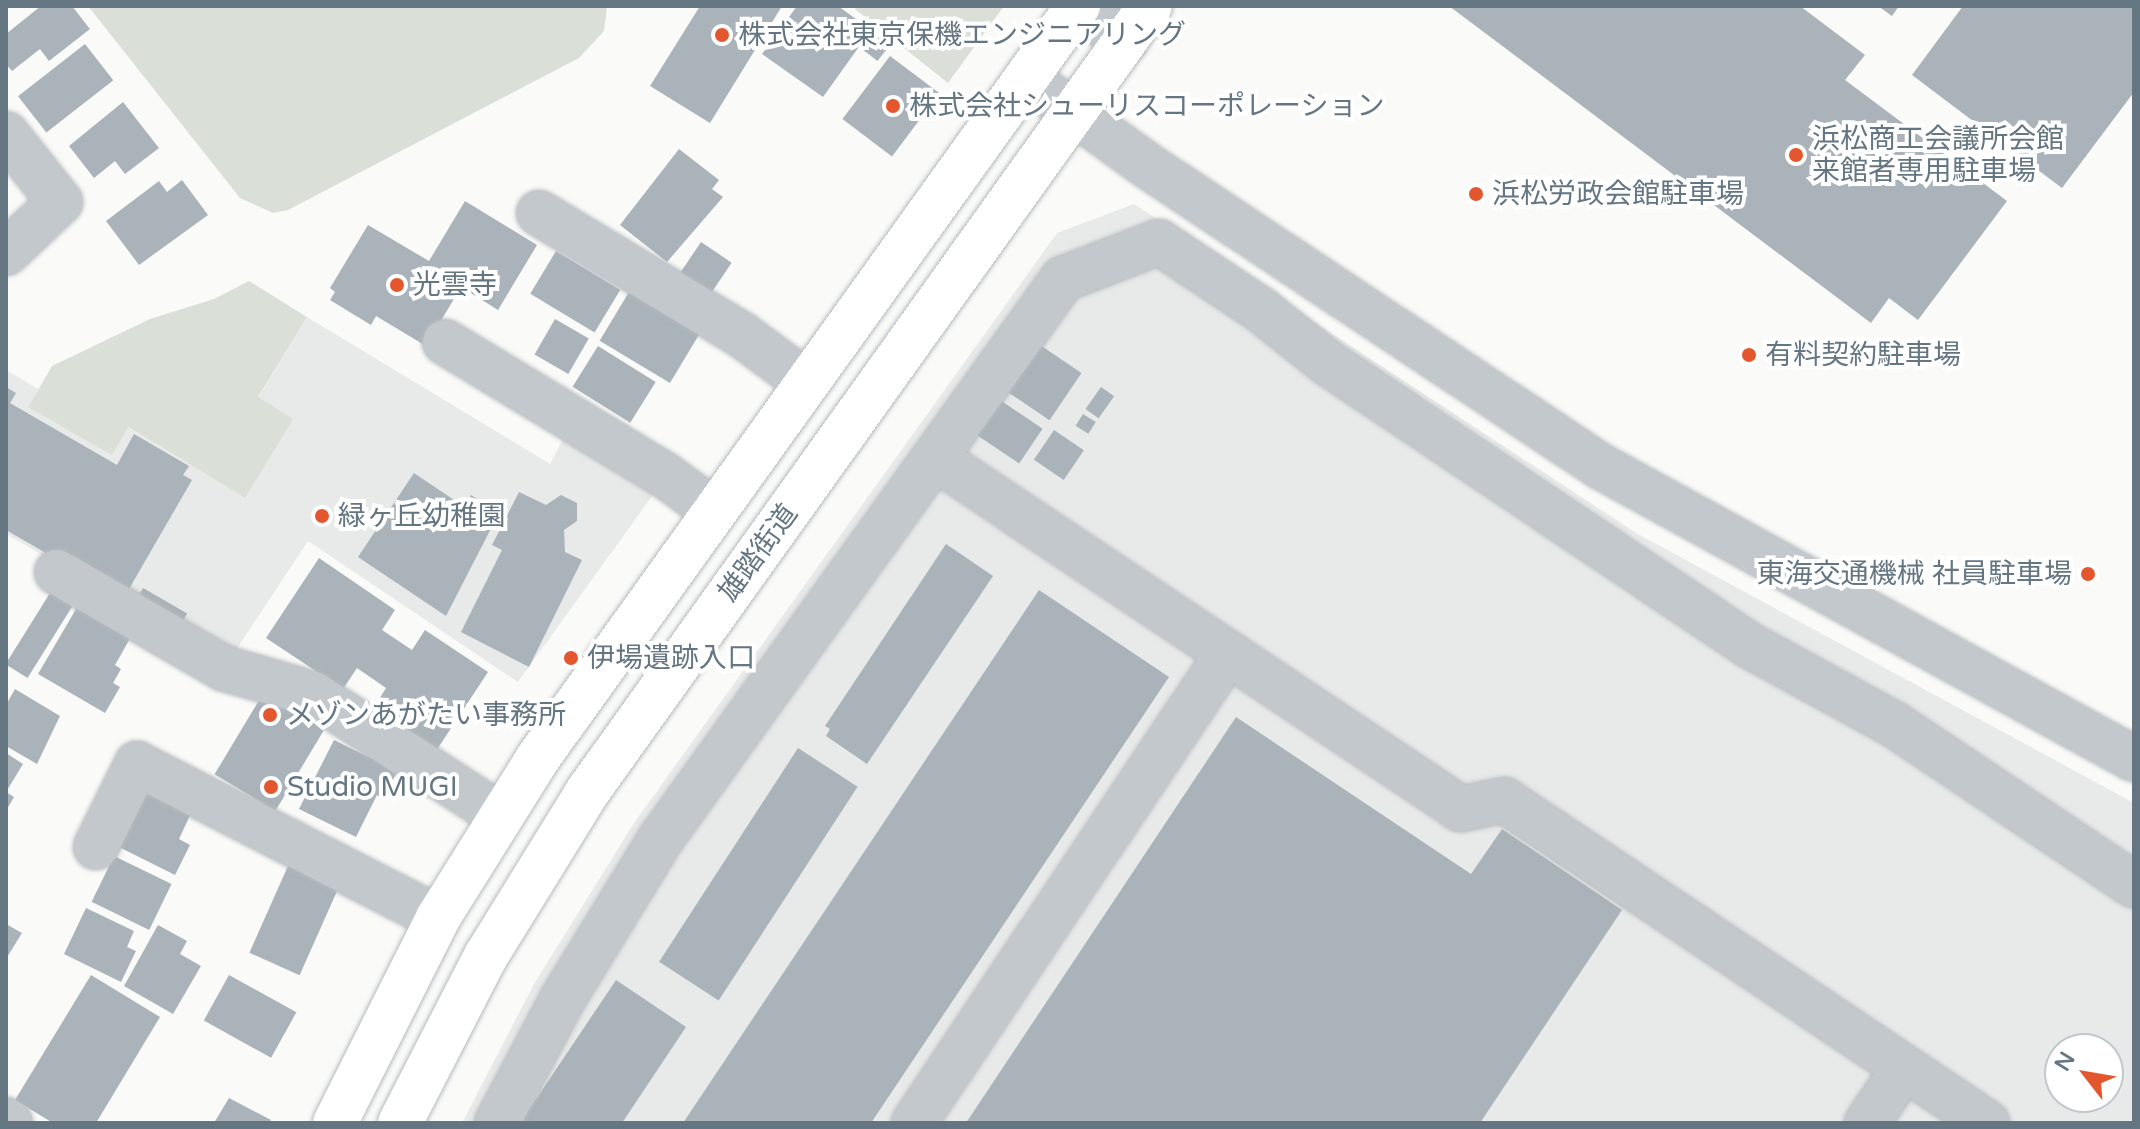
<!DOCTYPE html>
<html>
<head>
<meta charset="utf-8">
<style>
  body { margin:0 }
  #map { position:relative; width:2140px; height:1129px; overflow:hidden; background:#fafaf8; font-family:"Varela Round","Noto Sans JP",sans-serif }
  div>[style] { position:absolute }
  .built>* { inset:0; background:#e8e9e9 }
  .green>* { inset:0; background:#dadfd7 }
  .building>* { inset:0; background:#aab3b9; transform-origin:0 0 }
  .roads { filter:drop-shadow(0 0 2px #b5babe) drop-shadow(0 0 2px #b5babe) }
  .minor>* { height:44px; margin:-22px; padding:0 22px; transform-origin:22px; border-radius:22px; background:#c3c8cc }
  .major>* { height:44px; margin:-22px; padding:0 22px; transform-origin:22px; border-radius:22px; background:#fff }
  .dots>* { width:22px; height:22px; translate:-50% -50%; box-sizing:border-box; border:4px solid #fff; border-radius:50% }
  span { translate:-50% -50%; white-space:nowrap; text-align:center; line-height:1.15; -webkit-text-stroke:8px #fff; paint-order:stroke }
  .poi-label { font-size:28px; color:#657683 }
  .left { translate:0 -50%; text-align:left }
  .right { translate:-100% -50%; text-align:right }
  .street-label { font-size:28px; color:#657683 }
  .frame { position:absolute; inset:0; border:8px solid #657683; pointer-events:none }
  .north { position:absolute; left:2044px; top:1033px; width:80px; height:80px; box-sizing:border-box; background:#fff; border:2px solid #c1c8cd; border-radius:50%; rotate:301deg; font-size:22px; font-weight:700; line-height:32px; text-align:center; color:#657683 }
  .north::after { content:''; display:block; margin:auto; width:28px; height:36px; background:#e4572e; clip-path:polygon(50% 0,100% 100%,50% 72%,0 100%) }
</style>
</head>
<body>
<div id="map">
  <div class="built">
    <div style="clip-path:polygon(evenodd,1134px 204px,1638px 534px,2134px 803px,2134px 1123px,462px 1123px,534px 984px,634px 823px,1057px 233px,1134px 204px,2060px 1049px,2108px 1049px,2108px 1097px,2060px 1097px,2060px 1049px)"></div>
    <div style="clip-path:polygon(307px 317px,550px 464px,567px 432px,658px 488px,518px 682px,308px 541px,228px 662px,6px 534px,6px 370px,38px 389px,29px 407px,112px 454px,127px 427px,245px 498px,258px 398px)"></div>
  </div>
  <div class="green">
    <div style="clip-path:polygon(88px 6px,607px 6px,604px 31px,579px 58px,288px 210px,273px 213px,240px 198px)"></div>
    <div style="clip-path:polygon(858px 6px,1004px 6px,948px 83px,855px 9px)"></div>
    <div style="clip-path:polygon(249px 281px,307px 317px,258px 397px,293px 419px,245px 498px,128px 427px,112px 455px,28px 407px,52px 366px,150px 319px,214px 299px)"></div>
  </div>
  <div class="building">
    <div style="clip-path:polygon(41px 6px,72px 6px,90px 29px,49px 61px,40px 49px,12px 71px,6px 64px,6px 34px)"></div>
    <div style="clip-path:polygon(700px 6px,782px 6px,710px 123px,650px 86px)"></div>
    <div style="clip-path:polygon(797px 6px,838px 6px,871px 30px,823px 97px,762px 54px)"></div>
    <div style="clip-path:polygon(1449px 6px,1800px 6px,1865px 55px,1845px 80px,2007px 201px,1918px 320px,1889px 298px,1871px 323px)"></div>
    <div style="clip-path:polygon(1878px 6px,1899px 6px,1892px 16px)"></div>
    <div style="clip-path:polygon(1963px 6px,2134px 6px,2134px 92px,2062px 188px,1912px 75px)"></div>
    <div style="left:875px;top:35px;width:18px;height:19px;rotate:38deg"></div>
    <div style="left:85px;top:44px;width:46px;height:85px;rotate:52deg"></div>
    <div style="left:890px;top:56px;width:62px;height:79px;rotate:37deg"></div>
    <div style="clip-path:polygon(123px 102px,159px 148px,125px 174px,115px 161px,94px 178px,69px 146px)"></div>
    <div style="clip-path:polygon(679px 149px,719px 180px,712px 189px,723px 197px,667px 262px,620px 225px)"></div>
    <div style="clip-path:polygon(182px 180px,208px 215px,139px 265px,106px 221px,159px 181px,167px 192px)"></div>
    <div style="clip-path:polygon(465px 201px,537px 245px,498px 310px,461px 287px,426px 346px,376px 316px,371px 325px,330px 300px,335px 292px,330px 288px,368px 225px,429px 261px)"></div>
    <div style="left:701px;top:242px;width:37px;height:39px;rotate:34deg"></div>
    <div style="left:556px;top:251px;width:75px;height:50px;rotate:31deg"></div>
    <div style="left:629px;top:292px;width:82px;height:57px;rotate:31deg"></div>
    <div style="left:555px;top:319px;width:39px;height:41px;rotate:30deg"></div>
    <div style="left:1040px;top:345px;width:50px;height:57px;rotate:34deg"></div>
    <div style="left:598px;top:346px;width:68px;height:48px;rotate:32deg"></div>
    <div style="clip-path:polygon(6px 387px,16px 393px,10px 403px,117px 465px,134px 434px,189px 466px,183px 475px,192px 480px,129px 589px,115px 593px,6px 530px)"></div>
    <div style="left:1101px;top:387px;width:16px;height:27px;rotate:35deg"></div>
    <div style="left:997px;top:398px;width:55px;height:42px;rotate:34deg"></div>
    <div style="left:1083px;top:414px;width:15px;height:14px;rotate:32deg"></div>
    <div style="left:1054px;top:430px;width:36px;height:36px;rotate:34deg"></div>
    <div style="clip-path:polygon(414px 473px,463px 506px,471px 495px,499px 513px,446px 616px,358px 557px)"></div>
    <div style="clip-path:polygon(519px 492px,546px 505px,561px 495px,577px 503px,577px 521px,564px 530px,565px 552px,582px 560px,529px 667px,461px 632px,502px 550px,492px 545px)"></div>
    <div style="clip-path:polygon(946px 544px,993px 576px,867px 764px,826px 736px,830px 729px,825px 726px)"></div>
    <div style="clip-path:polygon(319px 558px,395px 610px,382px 630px,412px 650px,425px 630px,488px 672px,436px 751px,373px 709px,386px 688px,357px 668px,343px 689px,266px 638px)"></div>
    <div style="left:143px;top:588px;width:51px;height:18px;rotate:30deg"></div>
    <div style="clip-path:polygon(1039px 590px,1169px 677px,871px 1123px,683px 1123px)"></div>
    <div style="left:50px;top:593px;width:26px;height:84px;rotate:32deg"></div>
    <div style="clip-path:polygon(79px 604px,132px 635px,115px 665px,121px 669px,113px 683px,120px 687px,105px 713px,38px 674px)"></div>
    <div style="clip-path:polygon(15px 689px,60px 716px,37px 764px,6px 746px,6px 705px)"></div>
    <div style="left:264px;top:692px;width:71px;height:96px;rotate:31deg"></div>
    <div style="clip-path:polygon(1236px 717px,1471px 874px,1502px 829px,1622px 910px,1480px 1123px,966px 1123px)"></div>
    <div style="clip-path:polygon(334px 740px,397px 771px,384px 799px,377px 795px,356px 837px,299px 809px)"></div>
    <div style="left:798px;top:748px;width:71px;height:255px;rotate:33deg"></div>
    <div style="clip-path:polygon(6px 753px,23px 764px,6px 792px,14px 797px,6px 811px)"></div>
    <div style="clip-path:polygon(148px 789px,192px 811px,179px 839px,190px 845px,175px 875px,119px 847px)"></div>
    <div style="left:114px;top:856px;width:64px;height:51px;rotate:26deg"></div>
    <div style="left:288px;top:866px;width:55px;height:95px;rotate:24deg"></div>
    <div style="clip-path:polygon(86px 908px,134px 931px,127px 947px,136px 951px,121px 982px,64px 954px)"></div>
    <div style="clip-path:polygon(6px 924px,22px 933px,6px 959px)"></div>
    <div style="clip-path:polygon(158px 925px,187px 941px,180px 954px,201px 966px,173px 1014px,124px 986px)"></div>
    <div style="clip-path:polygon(91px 975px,160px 1017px,96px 1123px,53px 1123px,15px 1100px)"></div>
    <div style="left:229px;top:975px;width:77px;height:52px;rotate:29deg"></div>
    <div style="clip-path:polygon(616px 980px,686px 1027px,622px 1123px,520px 1123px)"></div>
    <div style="clip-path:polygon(229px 1098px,271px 1120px,269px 1123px,214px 1123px)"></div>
  </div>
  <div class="roads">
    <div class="minor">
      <div style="left:1076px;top:6px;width:61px;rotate:35deg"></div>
      <div style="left:1026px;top:78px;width:154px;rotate:35.8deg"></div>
      <div style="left:1151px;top:168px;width:539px;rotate:33.57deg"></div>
      <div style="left:1600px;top:466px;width:609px;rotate:28.75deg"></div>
      <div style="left:6px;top:134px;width:87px;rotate:51.5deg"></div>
      <div style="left:60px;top:202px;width:74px;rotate:136.6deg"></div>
      <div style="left:539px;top:213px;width:237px;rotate:31deg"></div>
      <div style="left:742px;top:335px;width:81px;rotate:36.4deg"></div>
      <div style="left:445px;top:342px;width:258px;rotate:31.2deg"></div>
      <div style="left:666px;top:476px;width:59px;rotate:36.1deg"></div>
      <div style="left:935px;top:458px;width:632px;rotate:33.72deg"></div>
      <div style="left:1461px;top:809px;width:44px;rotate:-11.8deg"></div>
      <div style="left:1504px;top:800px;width:581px;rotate:33.77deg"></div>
      <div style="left:57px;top:572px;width:192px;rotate:30deg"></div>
      <div style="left:223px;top:668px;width:94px;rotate:16.1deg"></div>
      <div style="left:313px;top:694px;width:224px;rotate:33deg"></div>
      <div style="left:96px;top:847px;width:93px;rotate:-63.7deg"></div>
      <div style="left:137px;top:764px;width:338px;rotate:27.1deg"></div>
      <div style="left:6px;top:1120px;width:5px;rotate:37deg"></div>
      <div style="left:497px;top:1123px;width:139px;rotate:-62.1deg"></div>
      <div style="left:562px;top:1000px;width:188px;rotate:-58.5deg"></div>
      <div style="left:660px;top:840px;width:691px;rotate:-54.31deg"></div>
      <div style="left:1063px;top:279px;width:103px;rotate:-21.1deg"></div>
      <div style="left:1159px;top:242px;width:121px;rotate:33.6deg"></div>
      <div style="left:1260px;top:309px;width:87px;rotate:38.5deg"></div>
      <div style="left:1328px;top:363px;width:507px;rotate:33.82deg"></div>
      <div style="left:1749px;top:645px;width:166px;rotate:28.7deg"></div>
      <div style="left:1895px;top:725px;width:288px;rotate:33.8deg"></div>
      <div style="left:914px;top:1123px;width:565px;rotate:-56.25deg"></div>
      <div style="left:1867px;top:1123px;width:66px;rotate:-56.1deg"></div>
    </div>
    <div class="major">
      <div style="left:335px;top:1123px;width:229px;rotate:-63.3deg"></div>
      <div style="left:438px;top:918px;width:189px;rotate:-58deg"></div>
      <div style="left:538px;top:758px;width:926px;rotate:-54.32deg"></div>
      <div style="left:400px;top:1123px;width:188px;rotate:-62.8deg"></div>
      <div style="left:486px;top:956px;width:194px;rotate:-58.3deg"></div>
      <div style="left:588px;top:791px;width:965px;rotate:-54.4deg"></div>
    </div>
  </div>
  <div class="dots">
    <div style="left:722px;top:35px;background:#e4572e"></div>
    <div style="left:893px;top:106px;background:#e4572e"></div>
    <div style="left:1796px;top:155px;background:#e4572e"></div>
    <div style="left:1476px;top:194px;background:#e4572e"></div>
    <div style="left:397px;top:285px;background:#e4572e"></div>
    <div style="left:1749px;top:355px;background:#e4572e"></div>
    <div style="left:322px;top:516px;background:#e4572e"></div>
    <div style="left:2088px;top:574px;background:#e4572e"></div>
    <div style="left:571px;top:658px;background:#e4572e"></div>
    <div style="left:270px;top:715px;background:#e4572e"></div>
    <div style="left:271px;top:787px;background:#e4572e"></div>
  </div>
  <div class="poi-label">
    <span class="left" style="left:738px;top:35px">株式会社東京保機エンジニアリング</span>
    <span class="left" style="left:909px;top:106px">株式会社シューリスコーポレーション</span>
    <span class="left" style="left:1812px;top:155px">浜松商工会議所会館<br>来館者専用駐車場</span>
    <span class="left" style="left:1492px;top:194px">浜松労政会館駐車場</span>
    <span class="left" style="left:413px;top:285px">光雲寺</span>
    <span class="left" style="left:1765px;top:355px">有料契約駐車場</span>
    <span class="left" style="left:338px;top:516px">緑ヶ丘幼稚園</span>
    <span class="right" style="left:2072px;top:574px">東海交通機械 社員駐車場</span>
    <span class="left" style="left:587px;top:658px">伊場遺跡入口</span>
    <span class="left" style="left:286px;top:715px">メゾンあがたい事務所</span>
    <span class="left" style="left:287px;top:787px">Studio MUGI</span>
  </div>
  <div class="street-label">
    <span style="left:758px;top:553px;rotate:-54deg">雄踏街道</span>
  </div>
  <div class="frame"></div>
  <div class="north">N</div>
</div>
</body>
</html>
